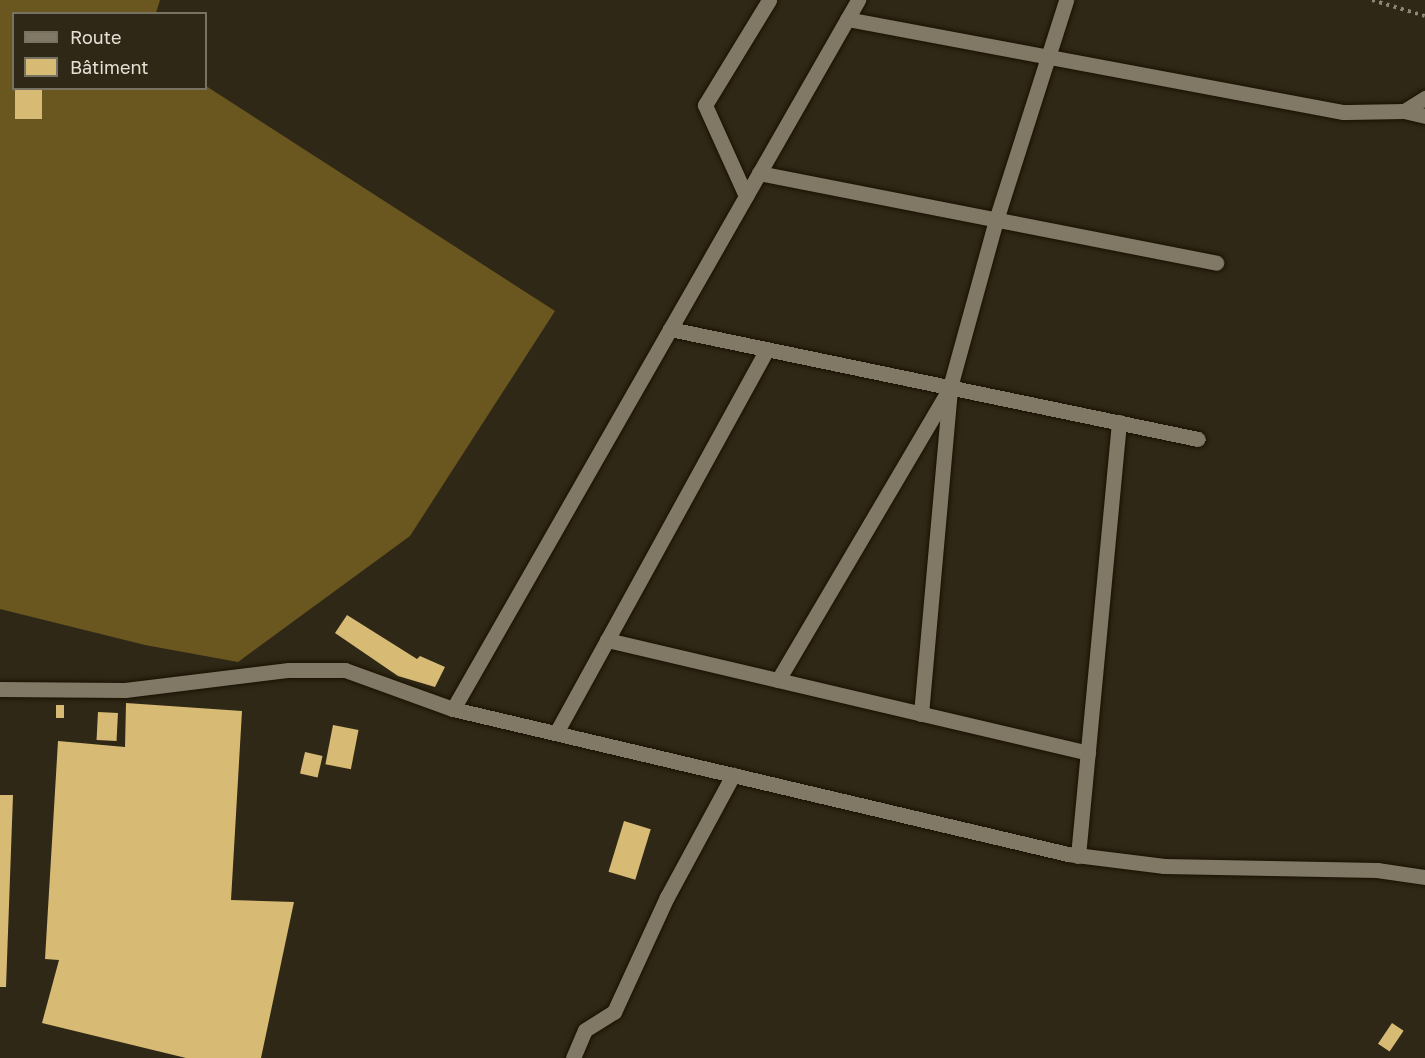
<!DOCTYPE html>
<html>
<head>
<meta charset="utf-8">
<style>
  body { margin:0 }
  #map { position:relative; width:1425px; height:1058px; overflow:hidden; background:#302816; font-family:"Golos Text",sans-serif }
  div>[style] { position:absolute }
  .forest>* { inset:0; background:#6a561f }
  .building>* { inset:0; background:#d7bb74; transform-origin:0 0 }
  .path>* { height:4px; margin-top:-2px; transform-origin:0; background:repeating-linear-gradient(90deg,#8c8678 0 3px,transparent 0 7.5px) }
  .roads { filter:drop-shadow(0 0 2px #181102) drop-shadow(0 0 2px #181102) }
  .minor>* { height:15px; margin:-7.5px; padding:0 7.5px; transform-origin:7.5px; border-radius:7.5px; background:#817965 }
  span { translate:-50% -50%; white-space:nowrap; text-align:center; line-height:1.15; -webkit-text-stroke:6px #302816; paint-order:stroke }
  .legend { position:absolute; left:12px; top:12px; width:195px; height:78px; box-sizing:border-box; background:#302816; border:2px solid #787262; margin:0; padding:8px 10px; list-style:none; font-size:18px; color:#e4e0d5 }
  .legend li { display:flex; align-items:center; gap:12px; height:30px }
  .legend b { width:30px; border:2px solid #787262 }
</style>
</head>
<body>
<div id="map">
  <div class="forest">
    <div style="clip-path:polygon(0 0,160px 0,156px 13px,14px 14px,14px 88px,206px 88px,206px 86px,555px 311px,410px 536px,238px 662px,145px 645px,0 609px)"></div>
  </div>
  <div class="building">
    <div style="left:15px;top:88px;width:27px;height:31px"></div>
    <div style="clip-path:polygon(347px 615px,417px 659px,420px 656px,445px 667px,435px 687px,398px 676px,335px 633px)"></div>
    <div style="clip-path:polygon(126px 703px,242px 711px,231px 900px,294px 902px,261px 1058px,186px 1058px,42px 1023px,59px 960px,45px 959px,58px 741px,125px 747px)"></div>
    <div style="left:56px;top:705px;width:8px;height:13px"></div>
    <div style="left:98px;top:712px;width:20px;height:28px;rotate:3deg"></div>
    <div style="left:333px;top:725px;width:26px;height:40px;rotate:11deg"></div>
    <div style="left:305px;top:752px;width:18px;height:22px;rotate:13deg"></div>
    <div style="clip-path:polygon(0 795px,13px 795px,6px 987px,0 987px)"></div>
    <div style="left:624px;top:821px;width:28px;height:53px;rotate:17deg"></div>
    <div style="left:1392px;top:1023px;width:14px;height:25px;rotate:34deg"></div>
  </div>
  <div class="path">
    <div style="left:1372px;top:0;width:55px;rotate:16.8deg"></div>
  </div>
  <div class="roads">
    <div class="minor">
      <div style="left:847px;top:19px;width:505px;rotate:10.62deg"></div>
      <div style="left:1343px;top:112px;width:61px;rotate:-0.9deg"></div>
      <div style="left:1404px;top:111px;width:22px;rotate:13deg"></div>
      <div style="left:1404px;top:111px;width:25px;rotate:-32deg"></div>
      <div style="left:759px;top:173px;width:466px;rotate:11.1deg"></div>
      <div style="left:746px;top:196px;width:100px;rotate:-114.3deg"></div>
      <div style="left:705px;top:105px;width:123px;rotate:-58.6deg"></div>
      <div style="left:670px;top:329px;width:539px;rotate:11.77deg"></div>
      <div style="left:607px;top:640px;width:494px;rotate:13.2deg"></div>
      <div style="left:778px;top:680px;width:333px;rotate:-59.5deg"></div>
      <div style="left:0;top:689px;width:125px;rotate:0.5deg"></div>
      <div style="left:125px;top:690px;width:165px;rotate:-7deg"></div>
      <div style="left:289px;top:670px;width:56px"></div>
      <div style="left:345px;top:670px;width:115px;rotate:19.9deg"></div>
      <div style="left:453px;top:709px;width:632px;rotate:13.27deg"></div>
      <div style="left:1068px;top:854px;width:97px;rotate:7.1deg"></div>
      <div style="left:1164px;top:866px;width:213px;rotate:1.1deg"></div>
      <div style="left:1377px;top:870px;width:49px;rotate:8.3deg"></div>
      <div style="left:453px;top:709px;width:817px;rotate:-60.26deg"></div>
      <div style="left:921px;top:714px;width:328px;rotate:-84.9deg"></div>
      <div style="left:950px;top:387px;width:173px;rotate:-74.6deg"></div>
      <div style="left:996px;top:220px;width:231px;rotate:-72.3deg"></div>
      <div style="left:556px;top:733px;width:438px;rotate:-61.2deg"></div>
      <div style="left:1078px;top:856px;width:436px;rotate:-84.6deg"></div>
      <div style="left:573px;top:1058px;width:30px;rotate:-67deg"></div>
      <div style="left:585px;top:1030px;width:34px;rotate:-32deg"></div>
      <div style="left:614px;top:1012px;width:127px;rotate:-65.3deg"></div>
      <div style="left:667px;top:897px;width:139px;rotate:-61.6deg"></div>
    </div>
  </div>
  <ul class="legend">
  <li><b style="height:8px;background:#817965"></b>Route</li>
  <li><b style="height:16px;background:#d7bb74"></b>Bâtiment</li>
  </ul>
</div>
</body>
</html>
